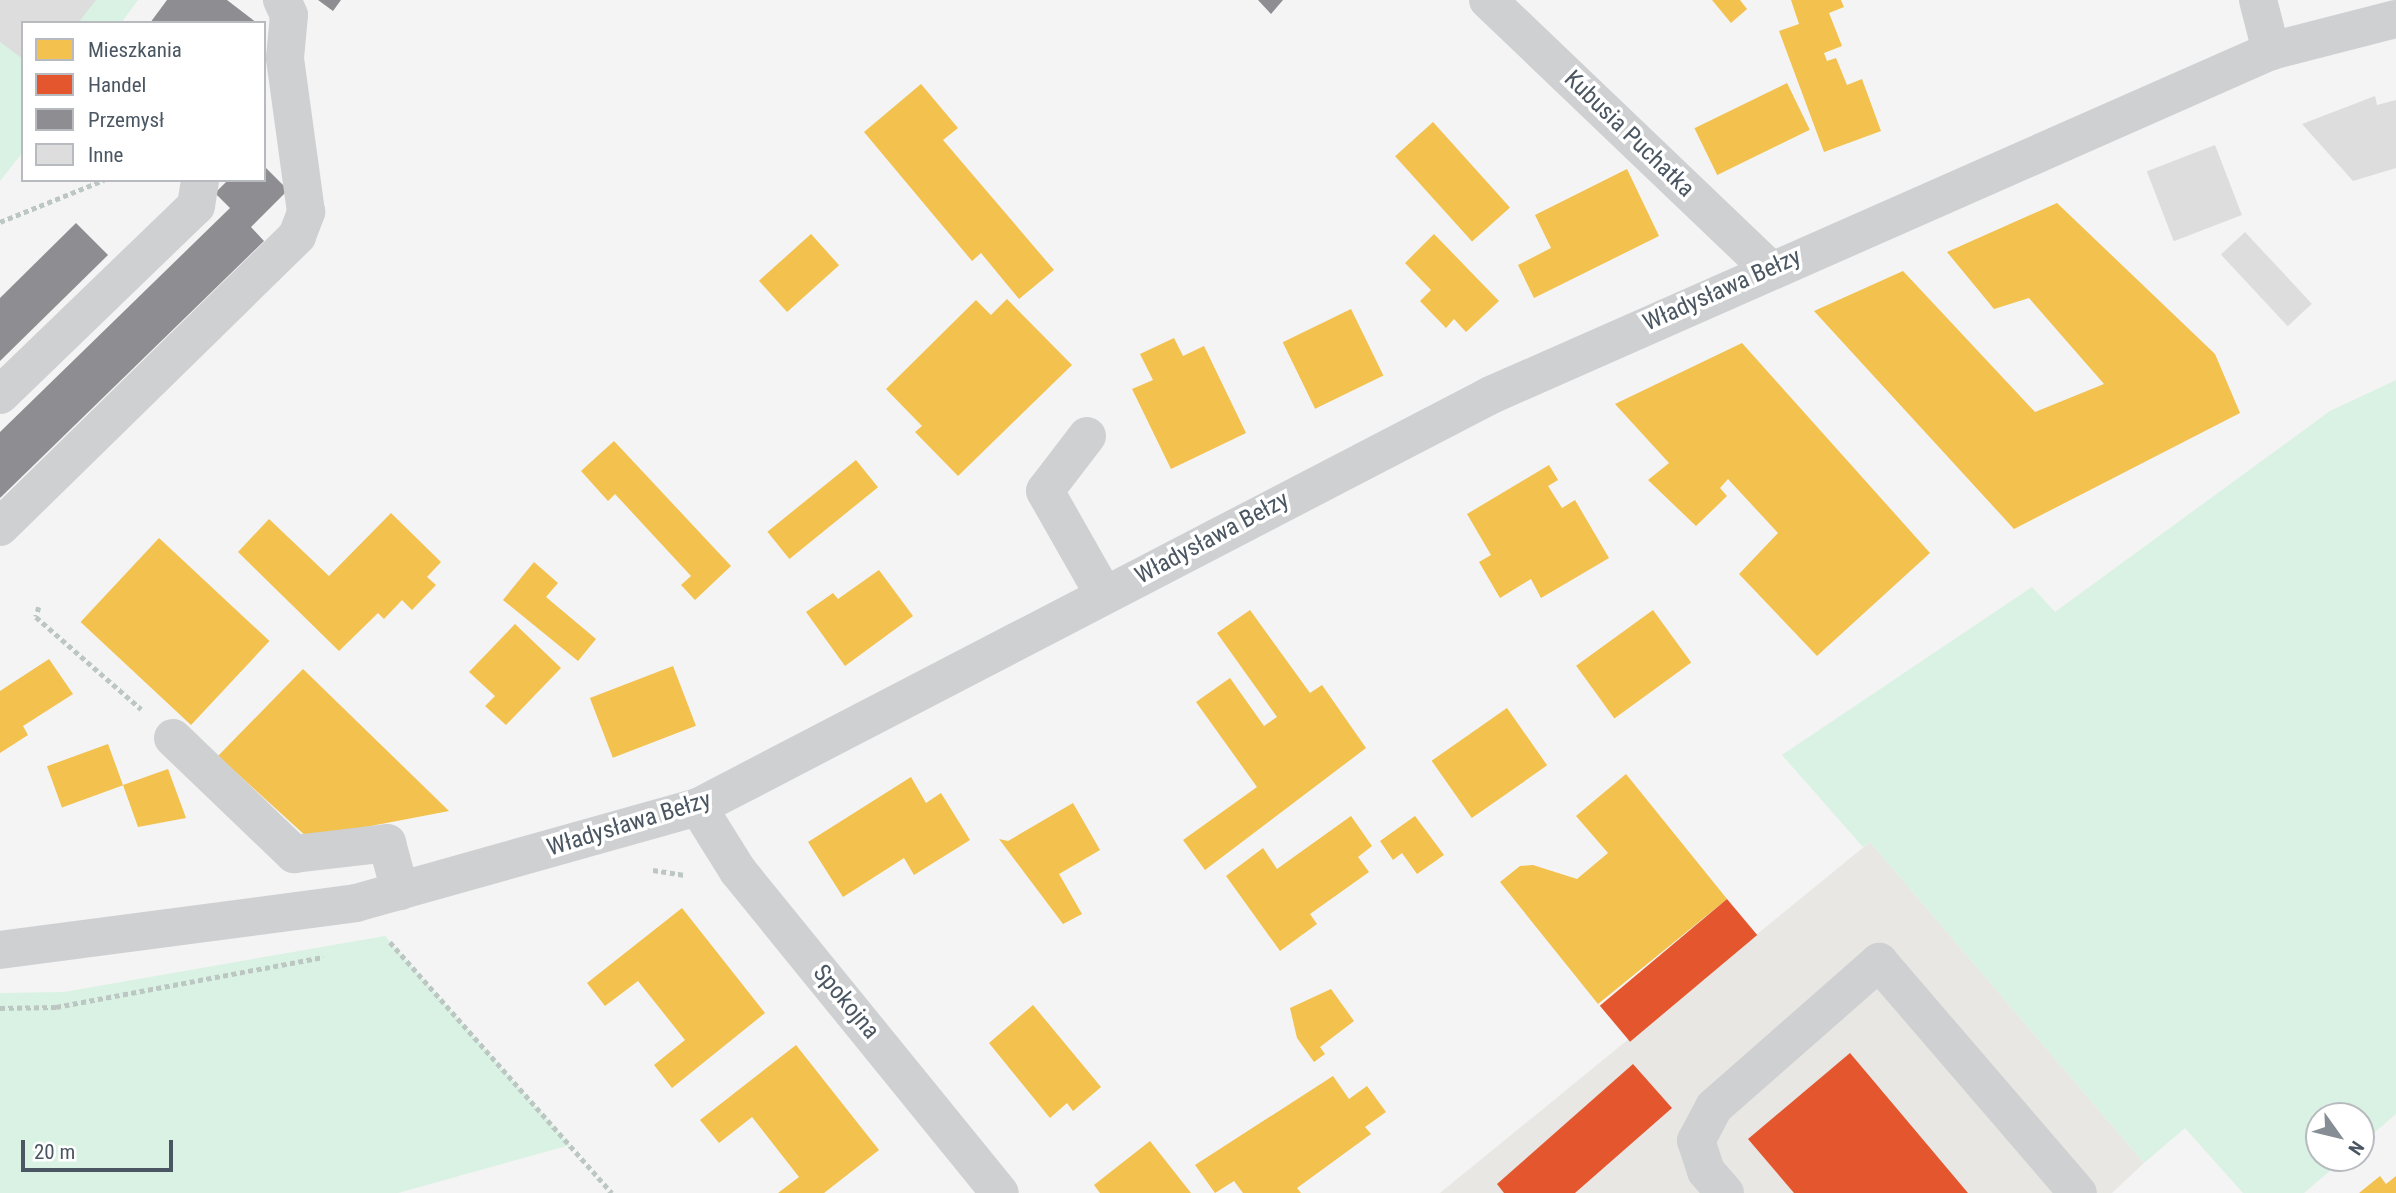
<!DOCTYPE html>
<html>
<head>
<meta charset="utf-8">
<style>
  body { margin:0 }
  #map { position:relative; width:2396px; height:1193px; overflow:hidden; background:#f4f4f4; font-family:"Roboto Condensed",sans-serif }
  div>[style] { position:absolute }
  .commercial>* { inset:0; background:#e8e7e3 }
  .green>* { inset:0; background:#d9f2e3 }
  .homes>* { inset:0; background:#f2c14e; transform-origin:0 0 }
  .shops>* { inset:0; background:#e4572e; transform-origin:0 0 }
  .industry>* { inset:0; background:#8d8d92 }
  .building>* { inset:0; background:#ddddde; transform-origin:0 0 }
  .path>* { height:4.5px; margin-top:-2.25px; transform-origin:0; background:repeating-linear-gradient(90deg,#bcc7c4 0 5px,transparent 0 8.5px) }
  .minor>* { height:38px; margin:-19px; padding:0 19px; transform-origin:19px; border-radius:19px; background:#ced0d2 }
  span { translate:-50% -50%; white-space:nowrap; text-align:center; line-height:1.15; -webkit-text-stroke:7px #fff; paint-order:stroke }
  .street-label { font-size:24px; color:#4a5661 }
  .legend { position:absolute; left:21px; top:21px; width:245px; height:161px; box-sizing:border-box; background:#fff; border:2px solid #b7bbc0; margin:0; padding:9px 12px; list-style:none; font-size:21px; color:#4a5661 }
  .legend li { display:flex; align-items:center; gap:14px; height:35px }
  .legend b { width:35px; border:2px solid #b7bbc0 }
  .north { position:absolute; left:2305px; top:1102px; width:70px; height:70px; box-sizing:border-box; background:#fff; border:2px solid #b7bbc0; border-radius:50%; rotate:124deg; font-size:19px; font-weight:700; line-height:28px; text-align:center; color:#4a5661 }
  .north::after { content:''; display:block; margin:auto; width:24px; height:32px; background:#868d94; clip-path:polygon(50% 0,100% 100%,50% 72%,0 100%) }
  .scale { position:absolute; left:21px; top:1140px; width:152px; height:32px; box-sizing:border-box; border:4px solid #4a5661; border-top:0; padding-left:9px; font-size:21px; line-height:24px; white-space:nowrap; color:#4a5661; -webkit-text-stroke:5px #fff; paint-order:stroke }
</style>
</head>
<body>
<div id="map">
  <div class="commercial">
    <div style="clip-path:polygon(1870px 842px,2144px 1163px,2112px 1193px,1440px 1193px)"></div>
  </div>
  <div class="green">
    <div style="clip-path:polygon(0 0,138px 0,121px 23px,23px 23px,23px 152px,0 181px)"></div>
    <div style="clip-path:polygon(2396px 380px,2396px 1114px,2361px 1144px,2361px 1116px,2319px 1116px,2319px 1158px,2345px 1158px,2304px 1193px,2243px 1193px,2185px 1128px,2144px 1163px,1870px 842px,1863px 847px,1782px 755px,2032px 587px,2055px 612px,2330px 411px)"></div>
    <div style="clip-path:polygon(385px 936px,570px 1145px,398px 1193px,0 1193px,0 993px,64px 992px)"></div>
  </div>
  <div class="homes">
    <div style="clip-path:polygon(1712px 0,1740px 0,1747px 9px,1731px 23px)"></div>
    <div style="clip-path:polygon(1791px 0,1841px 0,1844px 7px,1829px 13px,1842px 46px,1824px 53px,1827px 61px,1836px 58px,1847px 85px,1862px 79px,1881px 131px,1824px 152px,1779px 31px,1799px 24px)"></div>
    <div style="left:1787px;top:83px;width:52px;height:103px;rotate:64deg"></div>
    <div style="clip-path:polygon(921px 84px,958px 128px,943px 140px,1054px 270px,1019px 299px,981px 253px,972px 261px,864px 132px)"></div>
    <div style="left:1433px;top:122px;width:115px;height:51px;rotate:48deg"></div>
    <div style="clip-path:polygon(1627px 169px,1659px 236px,1534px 298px,1518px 265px,1551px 248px,1535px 215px)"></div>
    <div style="clip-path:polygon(2057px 203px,2215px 354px,2240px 413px,2014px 529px,1814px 311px,1903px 271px,2035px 412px,2104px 384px,2029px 298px,1994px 309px,1947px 252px)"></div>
    <div style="left:811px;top:234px;width:42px;height:70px;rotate:48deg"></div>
    <div style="clip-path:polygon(1434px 234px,1499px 301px,1466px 332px,1454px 319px,1446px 328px,1420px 301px,1431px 290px,1405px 263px)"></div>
    <div style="clip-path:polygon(1007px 299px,1072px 365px,958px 476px,915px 432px,922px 426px,886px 389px,976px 300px,991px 315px)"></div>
    <div style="left:1351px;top:309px;width:74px;height:76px;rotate:64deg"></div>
    <div style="clip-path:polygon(1174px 338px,1183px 356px,1204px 346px,1246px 433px,1171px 469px,1132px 389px,1153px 380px,1140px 354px)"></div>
    <div style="clip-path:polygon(1742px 343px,1930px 553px,1817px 656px,1739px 574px,1778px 533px,1728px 479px,1720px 488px,1727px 496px,1696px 526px,1648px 480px,1669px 463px,1615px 404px)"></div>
    <div style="clip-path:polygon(614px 441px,731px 566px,695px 600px,681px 585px,691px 576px,615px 494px,608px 501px,581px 471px)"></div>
    <div style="left:856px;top:460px;width:35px;height:114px;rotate:51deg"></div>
    <div style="clip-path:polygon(1549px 465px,1558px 480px,1548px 486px,1562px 508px,1575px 500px,1609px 558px,1541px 598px,1531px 579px,1500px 598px,1479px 562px,1491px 555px,1467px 514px)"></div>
    <div style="clip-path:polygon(391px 513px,441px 562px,427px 577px,436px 585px,412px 610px,402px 600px,384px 619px,378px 613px,339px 651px,238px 552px,269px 519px,329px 576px)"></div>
    <div style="left:159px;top:538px;width:151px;height:115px;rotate:43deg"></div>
    <div style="clip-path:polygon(534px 562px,558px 583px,546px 597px,596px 639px,578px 661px,503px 600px)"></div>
    <div style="clip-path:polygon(879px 570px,913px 616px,845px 666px,806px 612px,833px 593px,838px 599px)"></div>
    <div style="clip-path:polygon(1250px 610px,1310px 693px,1322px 685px,1366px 748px,1205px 870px,1183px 840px,1257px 787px,1196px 702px,1230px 678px,1264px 726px,1277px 717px,1217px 633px)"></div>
    <div style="left:1653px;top:610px;width:65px;height:95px;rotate:54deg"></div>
    <div style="clip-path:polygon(515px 624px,561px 668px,506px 725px,485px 706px,495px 696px,469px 672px)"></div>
    <div style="clip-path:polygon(49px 659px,73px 694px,23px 726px,28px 735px,0 753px,0 691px)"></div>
    <div style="left:673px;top:666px;width:64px;height:89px;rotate:69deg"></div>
    <div style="clip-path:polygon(303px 669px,449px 811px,308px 838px,218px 756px)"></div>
    <div style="left:1507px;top:708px;width:70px;height:92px;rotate:55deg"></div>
    <div style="left:108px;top:744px;width:44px;height:65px;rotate:70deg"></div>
    <div style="clip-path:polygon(168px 769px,186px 818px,138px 827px,123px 785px)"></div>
    <div style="clip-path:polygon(1626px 774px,1727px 899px,1598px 1004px,1500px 882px,1520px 866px,1533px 865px,1577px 879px,1608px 853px,1576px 816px)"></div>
    <div style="clip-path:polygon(911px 777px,926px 803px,941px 793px,970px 840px,914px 875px,904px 858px,843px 897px,808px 842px)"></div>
    <div style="clip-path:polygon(1073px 803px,1100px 850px,1059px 874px,1082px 914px,1063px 924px,999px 839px,1008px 841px)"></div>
    <div style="clip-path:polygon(1351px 816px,1372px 846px,1358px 857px,1369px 872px,1310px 914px,1317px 924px,1280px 951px,1226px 876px,1263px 848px,1277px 869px)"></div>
    <div style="clip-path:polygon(1415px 816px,1444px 855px,1417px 874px,1402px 853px,1393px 860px,1380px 841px)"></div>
    <div style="clip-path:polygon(682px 908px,765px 1013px,672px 1088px,654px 1065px,685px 1040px,638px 981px,605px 1006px,587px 983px)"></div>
    <div style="clip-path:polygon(1331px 989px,1354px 1021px,1320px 1047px,1325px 1054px,1314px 1062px,1297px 1038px,1290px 1008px)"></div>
    <div style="clip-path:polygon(1033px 1005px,1101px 1087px,1073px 1111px,1067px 1103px,1050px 1118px,989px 1043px)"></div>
    <div style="clip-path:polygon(796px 1045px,879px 1150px,824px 1193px,778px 1193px,799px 1177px,752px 1117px,719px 1143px,700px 1120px)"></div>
    <div style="clip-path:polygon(1333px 1076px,1349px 1099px,1367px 1086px,1386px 1112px,1365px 1127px,1371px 1134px,1297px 1188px,1301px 1193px,1243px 1193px,1234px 1181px,1215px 1193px,1195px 1165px)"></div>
    <div style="clip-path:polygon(1150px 1141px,1191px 1193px,1100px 1193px,1094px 1185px)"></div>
    <div style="clip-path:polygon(2380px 1176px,2386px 1184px,2396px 1176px,2396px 1193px,2359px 1193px)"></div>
  </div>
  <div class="shops">
    <div style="left:1727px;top:899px;width:47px;height:166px;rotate:50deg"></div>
    <div style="clip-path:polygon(1850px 1053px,1968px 1193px,1794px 1193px,1748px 1139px)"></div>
    <div style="clip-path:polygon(1633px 1064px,1672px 1108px,1575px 1193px,1504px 1193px,1497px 1184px)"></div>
  </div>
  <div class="industry">
    <div style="clip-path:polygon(167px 0,227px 0,257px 23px,150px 23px)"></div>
    <div style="clip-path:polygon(318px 0,341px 0,333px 11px)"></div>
    <div style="clip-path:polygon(1258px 0,1283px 0,1271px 14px)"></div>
    <div style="clip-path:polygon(264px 166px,288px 190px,251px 227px,264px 241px,0 498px,0 432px,230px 208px,215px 193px,228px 180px,264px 180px)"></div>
    <div style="clip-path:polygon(76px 223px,108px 255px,0 361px,0 298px)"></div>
  </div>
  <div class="building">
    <div style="clip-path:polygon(0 0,96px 0,78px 23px,23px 23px,23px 59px,0 42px)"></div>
    <div style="clip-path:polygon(2375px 96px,2377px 105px,2396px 100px,2396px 168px,2353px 181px,2302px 124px)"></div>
    <div style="left:2215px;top:145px;width:75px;height:73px;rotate:69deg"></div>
    <div style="left:2245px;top:232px;width:98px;height:33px;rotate:47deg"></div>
  </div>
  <div class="path">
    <div style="left:0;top:222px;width:112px;rotate:-22deg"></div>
    <div style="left:39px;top:607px;width:10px;rotate:107deg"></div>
    <div style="left:36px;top:617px;width:140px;rotate:41.2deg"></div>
    <div style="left:653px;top:870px;width:32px;rotate:9deg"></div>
    <div style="left:390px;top:942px;width:335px;rotate:48.5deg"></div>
    <div style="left:0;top:1008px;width:56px;rotate:-1deg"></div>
    <div style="left:56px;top:1007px;width:272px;rotate:-10.6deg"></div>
  </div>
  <div class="minor">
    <div style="left:1488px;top:0;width:388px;rotate:43.7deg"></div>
    <div style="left:2258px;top:0;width:53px;rotate:75.7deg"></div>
    <div style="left:0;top:395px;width:272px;rotate:-44deg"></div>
    <div style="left:196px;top:206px;width:26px;rotate:-81deg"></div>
    <div style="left:1087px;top:436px;width:69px;rotate:127.4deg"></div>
    <div style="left:1045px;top:491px;width:120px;rotate:60.4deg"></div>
    <div style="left:0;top:527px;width:416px;rotate:-44.4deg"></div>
    <div style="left:297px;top:236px;width:26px;rotate:-69deg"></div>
    <div style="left:306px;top:212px;width:155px;rotate:-97.8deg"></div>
    <div style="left:285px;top:58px;width:43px;rotate:-84.7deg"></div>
    <div style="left:289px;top:15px;width:17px;rotate:-115deg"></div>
    <div style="left:173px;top:738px;width:168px;rotate:43.8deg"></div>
    <div style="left:294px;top:854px;width:94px;rotate:-6.7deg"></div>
    <div style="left:387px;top:843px;width:50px;rotate:74.8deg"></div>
    <div style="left:698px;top:807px;width:75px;rotate:58deg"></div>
    <div style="left:738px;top:871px;width:415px;rotate:50.9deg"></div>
    <div style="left:0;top:950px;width:359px;rotate:-7.5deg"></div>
    <div style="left:356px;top:903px;width:355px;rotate:-15.7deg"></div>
    <div style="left:698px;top:807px;width:894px;rotate:-27.45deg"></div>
    <div style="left:1491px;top:395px;width:852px;rotate:-23.8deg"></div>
    <div style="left:2271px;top:51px;width:129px;rotate:-14.4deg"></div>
    <div style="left:1725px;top:1193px;width:29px;rotate:-131deg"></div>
    <div style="left:1706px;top:1171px;width:32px;rotate:-108deg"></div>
    <div style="left:1696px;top:1141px;width:38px;rotate:-62deg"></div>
    <div style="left:1714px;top:1107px;width:220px;rotate:-41.3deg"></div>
    <div style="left:1879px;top:962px;width:305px;rotate:49.3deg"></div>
  </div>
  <div class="street-label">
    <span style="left:1629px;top:134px;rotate:44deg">Kubusia Puchatka</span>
    <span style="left:1722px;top:290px;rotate:-24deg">Władysława Bełzy</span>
    <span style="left:1212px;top:538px;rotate:-28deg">Władysława Bełzy</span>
    <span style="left:629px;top:824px;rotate:-17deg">Władysława Bełzy</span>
    <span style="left:846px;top:1002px;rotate:50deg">Spokojna</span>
  </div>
  <ul class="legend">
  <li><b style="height:19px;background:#f2c14e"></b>Mieszkania</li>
  <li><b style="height:19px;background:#e4572e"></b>Handel</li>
  <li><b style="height:19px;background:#8d8d92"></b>Przemysł</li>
  <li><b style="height:19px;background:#ddddde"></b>Inne</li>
  </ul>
  <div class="north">N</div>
  <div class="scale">20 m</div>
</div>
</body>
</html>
